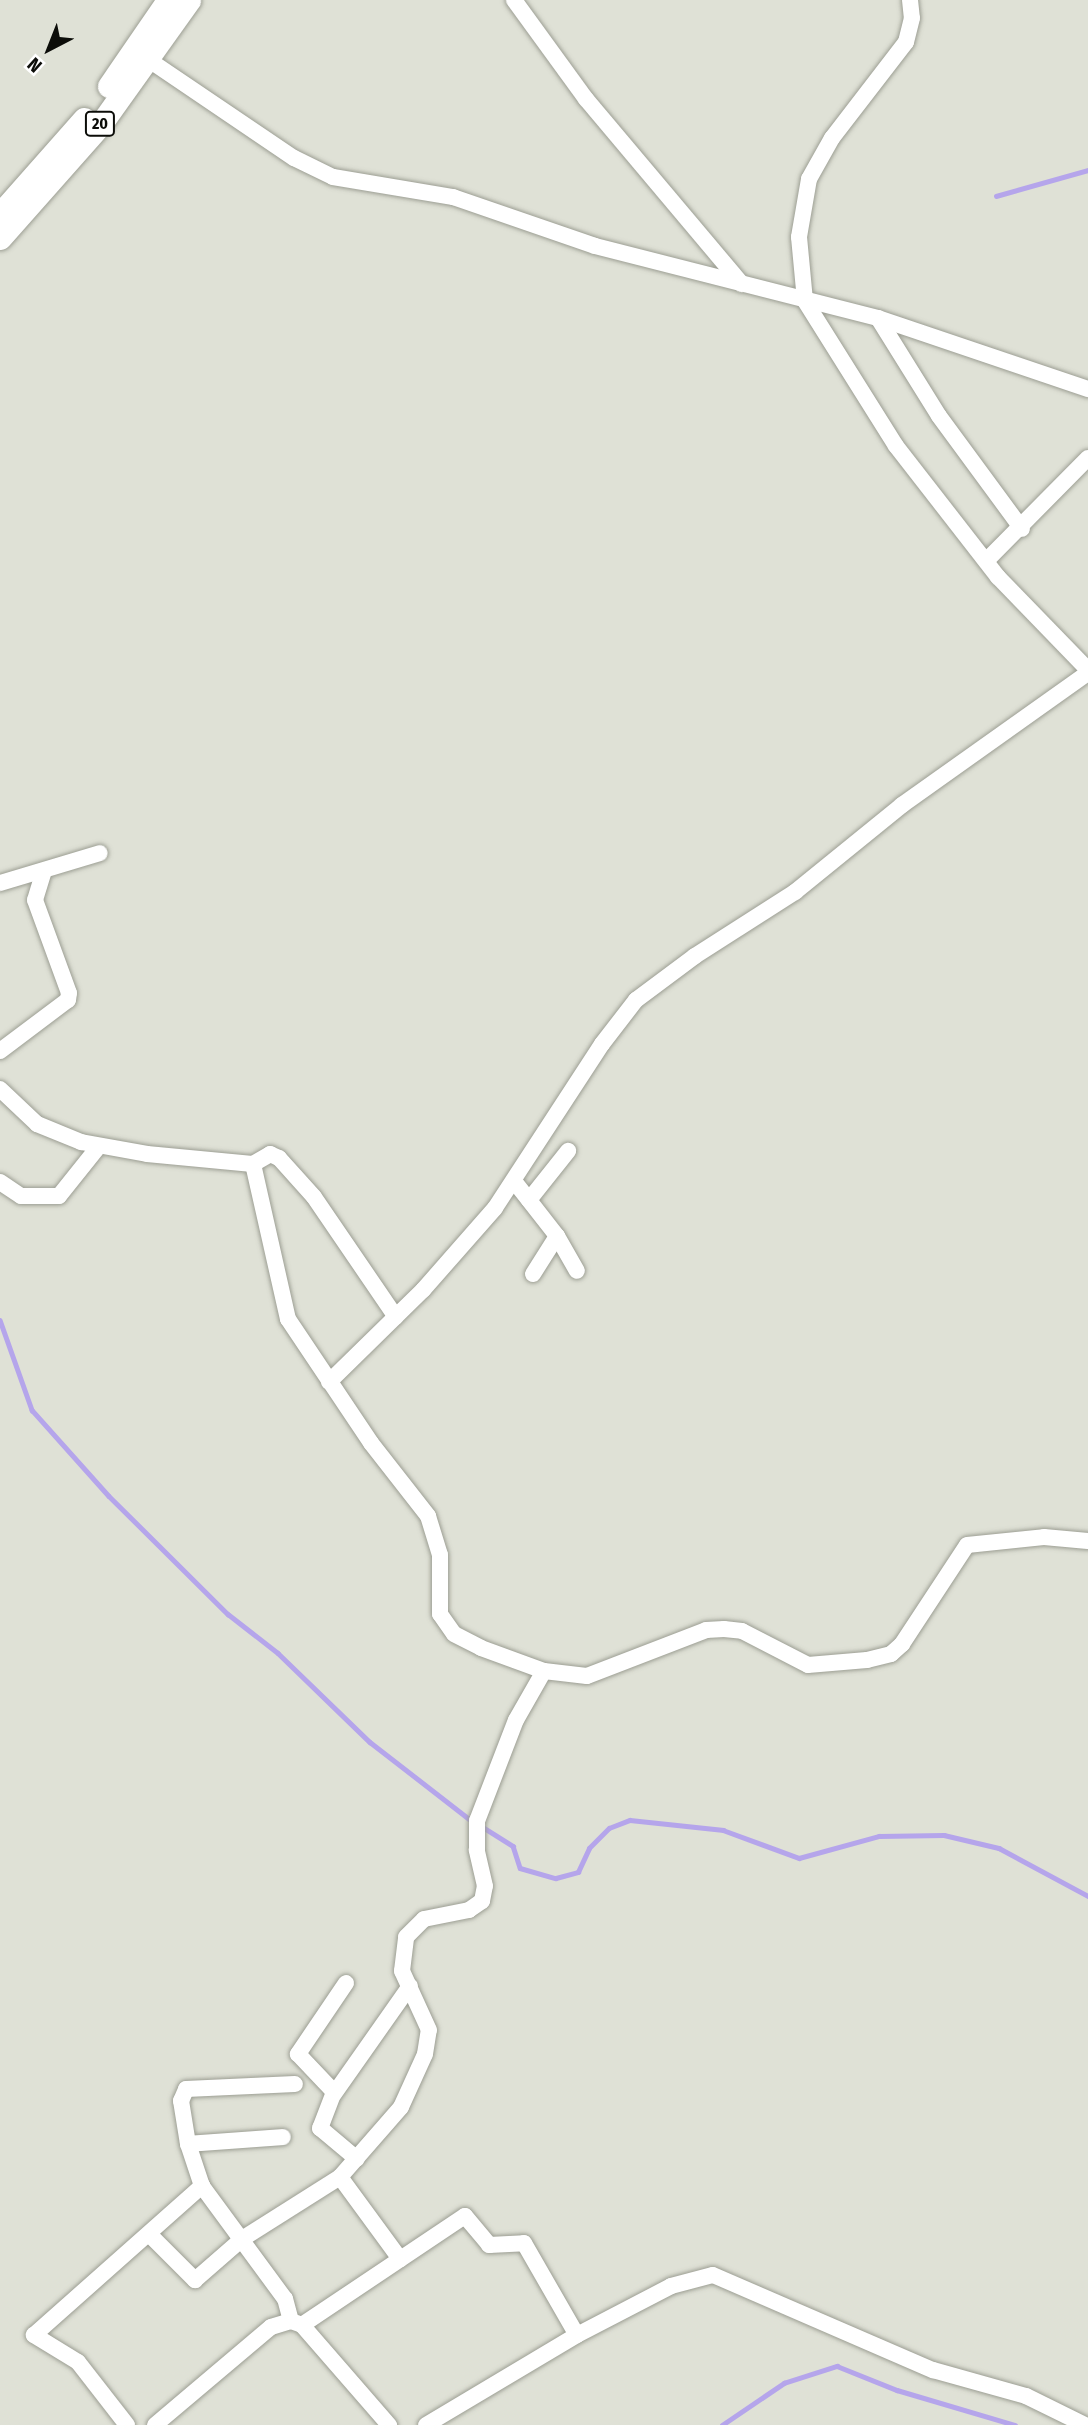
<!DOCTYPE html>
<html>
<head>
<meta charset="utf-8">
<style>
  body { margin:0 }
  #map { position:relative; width:1088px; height:2425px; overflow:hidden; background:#dfe1d6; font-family:"Fira Sans Condensed",sans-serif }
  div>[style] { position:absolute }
  .stream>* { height:4.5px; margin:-2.25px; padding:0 2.25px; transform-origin:2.25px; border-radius:2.25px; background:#b5a5eb }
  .roads { filter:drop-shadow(0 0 2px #9c9e93) drop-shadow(0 0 2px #9c9e93) }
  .minor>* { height:16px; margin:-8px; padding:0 8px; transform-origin:8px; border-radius:8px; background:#fff }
  .highway>* { height:23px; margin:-11.5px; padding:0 11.5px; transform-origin:11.5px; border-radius:11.5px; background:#fff }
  span { translate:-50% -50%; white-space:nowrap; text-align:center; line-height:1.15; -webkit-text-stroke:5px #fff; paint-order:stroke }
  .shield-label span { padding:2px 5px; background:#fff; border:2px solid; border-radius:5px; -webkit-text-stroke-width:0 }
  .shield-label { font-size:16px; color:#0c0d09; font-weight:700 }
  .north { position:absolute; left:14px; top:14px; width:70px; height:70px; -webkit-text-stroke:5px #fff; paint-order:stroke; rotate:222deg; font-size:19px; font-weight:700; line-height:28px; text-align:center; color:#0c0d09 }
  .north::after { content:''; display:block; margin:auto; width:24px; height:32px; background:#0c0d09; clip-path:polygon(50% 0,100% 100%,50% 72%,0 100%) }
</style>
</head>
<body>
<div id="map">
  <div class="stream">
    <div style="left:996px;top:196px;width:96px;rotate:-15.8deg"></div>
    <div style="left:0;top:1320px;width:96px;rotate:70.4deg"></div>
    <div style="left:32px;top:1410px;width:115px;rotate:48.2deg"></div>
    <div style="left:109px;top:1496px;width:168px;rotate:44.8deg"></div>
    <div style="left:228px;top:1614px;width:63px;rotate:38deg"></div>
    <div style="left:278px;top:1653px;width:128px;rotate:44.1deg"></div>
    <div style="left:370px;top:1742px;width:130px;rotate:37.8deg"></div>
    <div style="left:481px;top:1826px;width:38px;rotate:32deg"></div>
    <div style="left:513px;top:1846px;width:23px;rotate:72deg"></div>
    <div style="left:520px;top:1868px;width:37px;rotate:16deg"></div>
    <div style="left:556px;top:1878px;width:23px;rotate:-15deg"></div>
    <div style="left:578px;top:1872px;width:26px;rotate:-65deg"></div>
    <div style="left:589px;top:1848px;width:28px;rotate:-45deg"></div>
    <div style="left:609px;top:1828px;width:22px;rotate:-21deg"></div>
    <div style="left:630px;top:1820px;width:94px;rotate:6.1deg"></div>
    <div style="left:723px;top:1830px;width:81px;rotate:20.2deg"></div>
    <div style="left:799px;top:1858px;width:83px;rotate:-15.4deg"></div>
    <div style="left:879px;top:1836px;width:65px;rotate:-0.9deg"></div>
    <div style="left:944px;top:1835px;width:57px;rotate:13.3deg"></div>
    <div style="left:999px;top:1848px;width:101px;rotate:28.3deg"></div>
    <div style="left:722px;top:2425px;width:75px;rotate:-34.1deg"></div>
    <div style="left:784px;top:2383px;width:56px;rotate:-17.8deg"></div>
    <div style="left:837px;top:2366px;width:65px;rotate:21.8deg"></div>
    <div style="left:897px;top:2390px;width:123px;rotate:16.5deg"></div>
  </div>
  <div class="roads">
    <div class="minor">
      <div style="left:514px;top:0;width:122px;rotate:54deg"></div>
      <div style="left:586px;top:99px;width:242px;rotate:49.9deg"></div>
      <div style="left:910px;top:0;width:18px;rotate:84deg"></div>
      <div style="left:912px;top:18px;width:25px;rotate:104deg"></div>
      <div style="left:906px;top:42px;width:121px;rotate:127.6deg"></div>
      <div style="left:832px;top:138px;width:47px;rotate:119.3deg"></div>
      <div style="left:809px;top:179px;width:59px;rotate:99.8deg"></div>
      <div style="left:799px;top:237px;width:64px;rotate:84.6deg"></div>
      <div style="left:805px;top:301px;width:171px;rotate:57.9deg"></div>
      <div style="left:896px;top:446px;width:166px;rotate:52.1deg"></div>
      <div style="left:998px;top:577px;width:129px;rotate:45.9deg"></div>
      <div style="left:149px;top:60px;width:175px;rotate:34.1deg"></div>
      <div style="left:294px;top:158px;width:43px;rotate:26deg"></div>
      <div style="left:333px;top:177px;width:122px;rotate:9.5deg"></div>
      <div style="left:453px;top:197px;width:150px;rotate:19deg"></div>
      <div style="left:595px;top:246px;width:292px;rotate:14.3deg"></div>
      <div style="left:878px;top:318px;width:222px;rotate:18.7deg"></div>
      <div style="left:878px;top:318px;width:115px;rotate:58.1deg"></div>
      <div style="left:939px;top:416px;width:140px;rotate:53.7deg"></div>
      <div style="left:986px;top:561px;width:145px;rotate:-45.3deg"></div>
      <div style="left:0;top:883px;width:104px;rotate:-16.7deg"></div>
      <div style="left:0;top:1051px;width:85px;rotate:-36.9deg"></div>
      <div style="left:68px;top:1000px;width:7px;rotate:-82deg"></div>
      <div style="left:69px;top:993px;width:99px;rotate:-110.1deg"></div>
      <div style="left:35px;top:900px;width:30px;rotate:-73deg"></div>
      <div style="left:0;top:1089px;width:51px;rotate:43.4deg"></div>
      <div style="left:37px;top:1124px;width:48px;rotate:22.2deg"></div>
      <div style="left:81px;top:1142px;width:67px;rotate:10.3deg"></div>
      <div style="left:147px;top:1154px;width:106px;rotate:5.4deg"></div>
      <div style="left:253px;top:1164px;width:159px;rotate:77.3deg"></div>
      <div style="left:288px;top:1319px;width:149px;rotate:56.2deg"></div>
      <div style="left:371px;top:1443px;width:93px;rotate:52deg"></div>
      <div style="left:428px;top:1516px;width:41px;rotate:72.9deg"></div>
      <div style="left:440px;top:1555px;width:59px;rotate:90deg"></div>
      <div style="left:440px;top:1614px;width:24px;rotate:55deg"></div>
      <div style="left:454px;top:1634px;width:30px;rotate:27deg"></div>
      <div style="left:481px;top:1648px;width:67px;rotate:20.1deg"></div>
      <div style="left:544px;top:1671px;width:43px;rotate:6.6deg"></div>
      <div style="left:587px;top:1676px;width:128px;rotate:-21.1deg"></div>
      <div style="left:706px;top:1630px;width:18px;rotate:-3deg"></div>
      <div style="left:724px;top:1629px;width:18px;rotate:6deg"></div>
      <div style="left:742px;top:1631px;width:74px;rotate:27.3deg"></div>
      <div style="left:808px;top:1665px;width:59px;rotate:-4.8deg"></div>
      <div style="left:867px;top:1660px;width:25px;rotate:-14deg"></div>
      <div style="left:891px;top:1654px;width:15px;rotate:-42deg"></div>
      <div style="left:902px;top:1644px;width:118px;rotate:-56.7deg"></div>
      <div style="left:967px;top:1545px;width:77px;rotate:-5.9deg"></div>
      <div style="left:1044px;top:1537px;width:44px;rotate:5.2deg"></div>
      <div style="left:253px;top:1164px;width:20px;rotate:-30deg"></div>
      <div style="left:270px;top:1154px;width:10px;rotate:24deg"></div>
      <div style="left:279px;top:1158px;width:52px;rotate:48.1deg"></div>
      <div style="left:314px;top:1197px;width:145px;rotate:55.7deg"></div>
      <div style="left:514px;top:1181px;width:70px;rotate:52deg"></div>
      <div style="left:557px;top:1236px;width:40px;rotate:60.3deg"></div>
      <div style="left:0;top:1182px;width:25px;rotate:34deg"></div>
      <div style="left:21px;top:1196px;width:38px"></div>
      <div style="left:59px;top:1196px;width:64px;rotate:-51.3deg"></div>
      <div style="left:529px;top:1200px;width:63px;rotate:-51.5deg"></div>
      <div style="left:533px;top:1274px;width:45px;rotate:-57.7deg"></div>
      <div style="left:329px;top:1382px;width:132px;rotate:-44.4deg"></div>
      <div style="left:423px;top:1290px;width:109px;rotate:-48.7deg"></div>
      <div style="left:495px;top:1208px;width:196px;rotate:-56.9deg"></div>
      <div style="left:602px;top:1044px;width:56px;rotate:-52.3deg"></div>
      <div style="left:636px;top:1000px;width:74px;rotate:-36.7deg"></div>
      <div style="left:695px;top:956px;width:119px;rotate:-32.6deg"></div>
      <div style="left:795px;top:892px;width:138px;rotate:-39.1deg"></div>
      <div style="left:902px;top:805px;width:228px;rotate:-35.4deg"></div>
      <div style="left:346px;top:1983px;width:86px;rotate:124.1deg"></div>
      <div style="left:298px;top:2054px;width:52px;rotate:46.5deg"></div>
      <div style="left:334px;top:2092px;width:39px;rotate:111deg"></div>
      <div style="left:320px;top:2128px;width:48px;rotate:40deg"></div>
      <div style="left:334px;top:2094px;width:132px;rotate:-54.9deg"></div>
      <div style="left:188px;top:2144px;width:95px;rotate:-4.2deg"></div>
      <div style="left:340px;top:2177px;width:102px;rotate:53.8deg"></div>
      <div style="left:150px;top:2235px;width:64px;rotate:45deg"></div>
      <div style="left:195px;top:2280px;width:62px;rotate:-41.1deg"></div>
      <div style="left:242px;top:2239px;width:116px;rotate:-32.3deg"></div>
      <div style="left:340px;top:2177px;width:93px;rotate:-48.9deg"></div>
      <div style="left:401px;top:2107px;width:58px;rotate:-65.6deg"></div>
      <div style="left:425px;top:2054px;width:24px;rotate:-81deg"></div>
      <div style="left:429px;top:2030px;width:65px;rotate:-114.6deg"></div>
      <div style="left:402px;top:1971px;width:34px;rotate:-83deg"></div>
      <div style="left:406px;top:1937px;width:25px;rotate:-45deg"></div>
      <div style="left:424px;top:1919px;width:46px;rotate:-11.3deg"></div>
      <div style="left:469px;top:1910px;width:16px;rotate:-35deg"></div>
      <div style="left:482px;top:1901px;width:15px;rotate:-79deg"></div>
      <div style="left:485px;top:1886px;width:37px;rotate:-103deg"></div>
      <div style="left:477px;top:1850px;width:29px;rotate:-90deg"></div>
      <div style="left:477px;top:1821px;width:108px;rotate:-68.9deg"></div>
      <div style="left:516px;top:1720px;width:56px;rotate:-60.3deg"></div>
      <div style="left:291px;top:2321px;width:23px;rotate:-105deg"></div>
      <div style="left:285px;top:2299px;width:140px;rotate:-126.3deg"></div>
      <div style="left:202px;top:2186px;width:44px;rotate:-108.4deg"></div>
      <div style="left:188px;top:2144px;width:44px;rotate:-99.2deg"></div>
      <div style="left:181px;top:2101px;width:13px;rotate:-67deg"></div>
      <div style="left:186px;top:2089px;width:109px;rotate:-2.6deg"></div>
      <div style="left:302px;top:2325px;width:196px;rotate:-33.8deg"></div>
      <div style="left:465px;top:2216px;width:38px;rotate:50deg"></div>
      <div style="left:489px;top:2245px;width:35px;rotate:-3deg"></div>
      <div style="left:524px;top:2243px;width:106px;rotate:60.1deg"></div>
      <div style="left:127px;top:2425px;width:80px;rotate:-127.9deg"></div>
      <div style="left:78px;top:2362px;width:52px;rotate:-148.5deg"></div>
      <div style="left:34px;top:2335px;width:225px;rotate:-41.6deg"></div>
      <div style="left:155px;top:2425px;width:152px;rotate:-40.2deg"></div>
      <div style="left:271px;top:2327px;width:21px;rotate:-17deg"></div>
      <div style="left:291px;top:2321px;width:12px;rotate:20deg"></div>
      <div style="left:302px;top:2325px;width:133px;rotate:49deg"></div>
      <div style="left:426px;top:2425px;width:176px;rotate:-30.8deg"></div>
      <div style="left:577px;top:2335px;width:106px;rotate:-27.5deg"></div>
      <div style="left:671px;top:2286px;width:43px;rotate:-14.7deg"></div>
      <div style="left:713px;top:2275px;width:240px;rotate:23.4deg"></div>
      <div style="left:933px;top:2370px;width:97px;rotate:15.6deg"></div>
      <div style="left:1026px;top:2396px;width:66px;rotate:26.2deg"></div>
    </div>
    <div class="highway">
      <div style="left:109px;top:86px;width:104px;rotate:-55.5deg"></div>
      <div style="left:0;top:214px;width:127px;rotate:-48.5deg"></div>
      <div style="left:0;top:238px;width:151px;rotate:-48.5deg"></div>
      <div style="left:100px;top:125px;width:153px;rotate:-54.5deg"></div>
    </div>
  </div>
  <div class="shield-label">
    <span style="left:100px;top:124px">20</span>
  </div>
  <div class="north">N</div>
</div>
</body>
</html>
